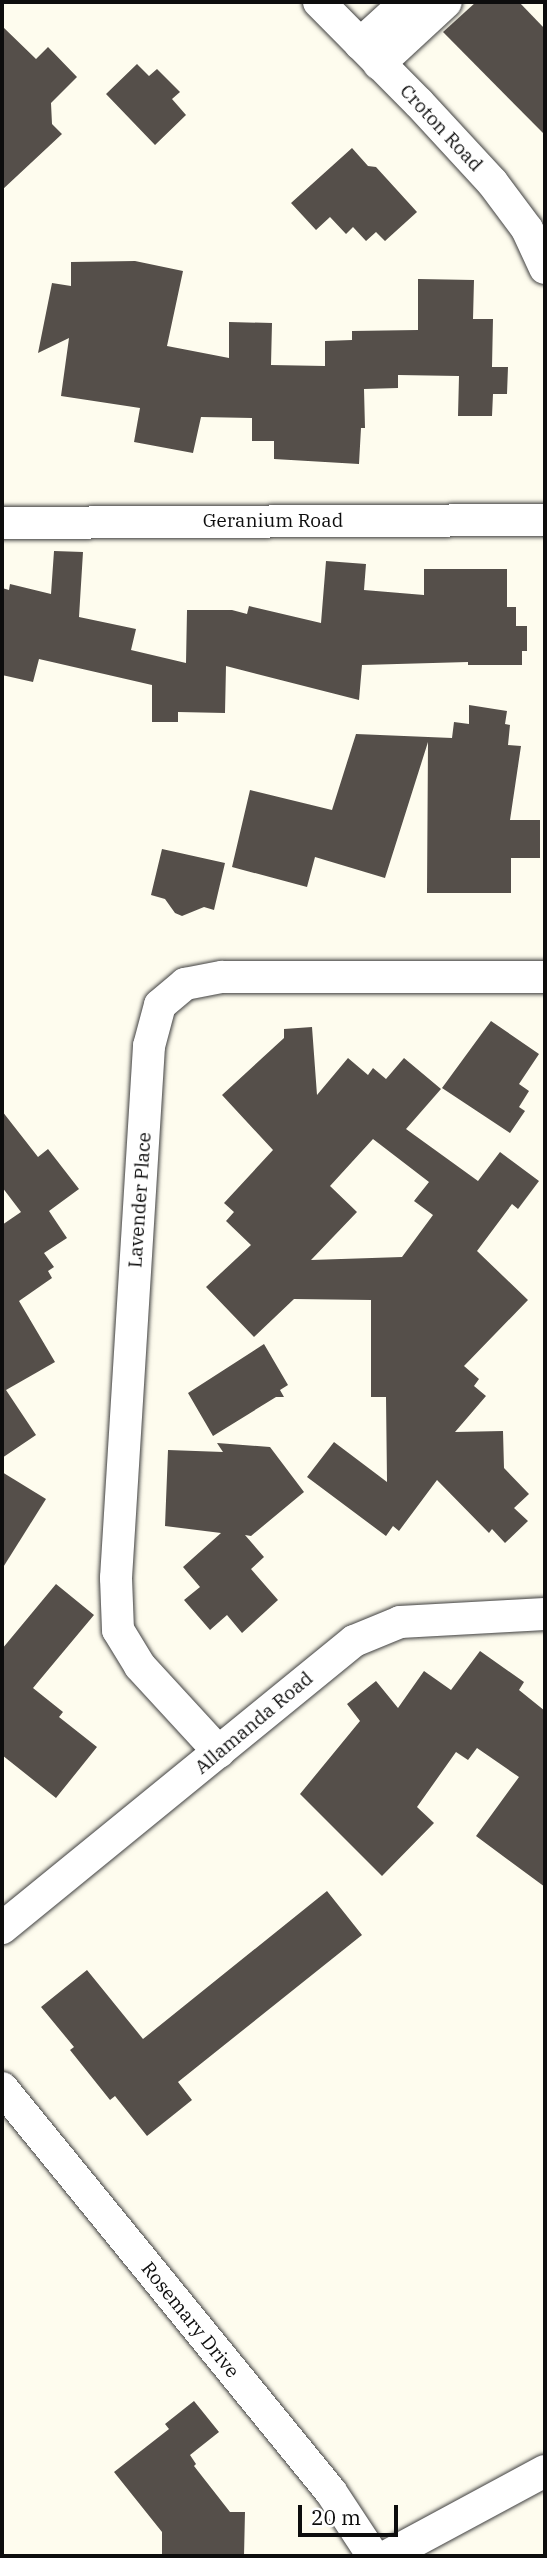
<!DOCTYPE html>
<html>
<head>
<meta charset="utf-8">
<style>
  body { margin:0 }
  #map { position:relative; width:547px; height:2558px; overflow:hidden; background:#fefcee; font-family:"IBM Plex Serif",serif }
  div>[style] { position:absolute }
  .building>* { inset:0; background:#554f4a }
  .roads { filter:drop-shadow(0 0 2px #404040) drop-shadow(0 0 2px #404040) }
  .street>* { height:32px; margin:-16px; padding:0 16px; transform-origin:16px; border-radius:16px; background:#fff }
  span { translate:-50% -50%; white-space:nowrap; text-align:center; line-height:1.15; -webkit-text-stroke:7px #fff; paint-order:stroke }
  .street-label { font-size:19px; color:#0d0d0d }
  .frame { position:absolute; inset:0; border:4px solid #0d0d0d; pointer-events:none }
  .scale { position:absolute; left:298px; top:2505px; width:100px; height:32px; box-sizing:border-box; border:4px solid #0d0d0d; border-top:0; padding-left:9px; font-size:21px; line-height:24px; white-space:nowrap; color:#0d0d0d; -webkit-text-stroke:5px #fff; paint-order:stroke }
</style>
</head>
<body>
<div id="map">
  <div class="building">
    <div style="clip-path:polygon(476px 2px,519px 2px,545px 29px,545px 135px,443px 32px)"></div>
    <div style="clip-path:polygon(2px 26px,36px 59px,48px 47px,77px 77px,51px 103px,52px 124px,62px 134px,2px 190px)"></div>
    <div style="clip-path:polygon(137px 64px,149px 76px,157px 69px,180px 92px,172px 99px,186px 115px,155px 145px,106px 94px)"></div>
    <div style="clip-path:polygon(352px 148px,368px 166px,376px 167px,417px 212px,385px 241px,376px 232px,366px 241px,353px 227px,346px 234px,330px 217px,316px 230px,291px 203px)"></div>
    <div style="clip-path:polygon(135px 261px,183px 271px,167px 346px,229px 358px,229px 322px,272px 323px,271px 365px,325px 366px,325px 341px,352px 340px,352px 331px,418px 330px,418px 279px,474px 280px,473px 319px,493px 319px,492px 367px,508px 367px,507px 394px,493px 394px,492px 416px,458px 416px,459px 376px,398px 375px,398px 388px,364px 389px,365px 428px,361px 428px,359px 464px,274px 459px,274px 441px,252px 441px,252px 418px,201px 417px,193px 453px,134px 442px,140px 408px,61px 396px,69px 338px,38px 353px,52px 283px,71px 286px,71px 262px)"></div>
    <div style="clip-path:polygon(54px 551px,83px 552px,79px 617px,136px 629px,131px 650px,186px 663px,187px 610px,232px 610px,247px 614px,249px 606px,321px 623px,326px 561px,366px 564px,364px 590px,424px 595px,424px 569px,507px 569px,507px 607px,516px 607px,516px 626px,527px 626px,527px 651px,522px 651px,522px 665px,468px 665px,468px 662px,362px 665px,359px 700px,226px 666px,225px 713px,178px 712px,178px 722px,152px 722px,152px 685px,39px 659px,33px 682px,2px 675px,2px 588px,9px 590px,10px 584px,51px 594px)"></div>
    <div style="clip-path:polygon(469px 705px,507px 711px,505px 724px,510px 725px,508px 745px,521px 746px,510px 820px,540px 820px,540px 858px,511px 858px,511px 893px,427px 893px,428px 742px,385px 878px,315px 857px,307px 887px,232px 867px,250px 790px,332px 810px,356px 734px,452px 738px,454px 722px,469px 724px)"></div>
    <div style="clip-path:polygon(162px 849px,225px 863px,214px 910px,204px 907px,182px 916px,175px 913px,165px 899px,151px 895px)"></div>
    <div style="clip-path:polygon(491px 1021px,539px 1054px,519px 1084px,529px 1091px,519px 1107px,525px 1111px,510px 1133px,442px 1088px)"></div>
    <div style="clip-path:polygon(evenodd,312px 1027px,317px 1095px,348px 1058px,368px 1075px,373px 1068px,386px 1079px,404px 1058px,441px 1089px,406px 1129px,478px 1181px,500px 1152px,539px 1181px,518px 1209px,512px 1204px,477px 1251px,528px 1300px,464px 1366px,479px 1379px,474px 1386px,486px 1396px,455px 1432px,503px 1431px,504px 1468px,529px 1494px,514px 1508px,528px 1521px,505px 1543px,492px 1529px,489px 1533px,437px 1480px,399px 1531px,393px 1526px,386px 1536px,307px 1477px,334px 1442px,387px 1482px,386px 1397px,371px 1397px,371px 1300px,294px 1299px,254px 1337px,206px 1287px,251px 1245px,226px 1221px,234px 1212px,224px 1203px,273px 1150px,222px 1095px,284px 1038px,284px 1029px,312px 1027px,373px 1139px,429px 1182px,414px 1201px,433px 1215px,402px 1257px,311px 1260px,357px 1212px,330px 1186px,373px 1139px)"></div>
    <div style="clip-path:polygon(2px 1111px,38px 1157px,48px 1149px,79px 1189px,49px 1211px,67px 1238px,44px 1253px,54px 1267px,48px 1271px,52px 1278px,19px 1301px,55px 1362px,6px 1390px,36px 1435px,2px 1458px,2px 1225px,21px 1212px,2px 1187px)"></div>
    <div style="clip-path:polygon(264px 1344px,288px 1385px,280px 1390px,284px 1397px,276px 1397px,213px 1436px,188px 1393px)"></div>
    <div style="clip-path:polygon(217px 1443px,270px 1447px,304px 1492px,251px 1536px,245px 1535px,264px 1557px,251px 1569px,278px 1600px,242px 1633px,227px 1615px,210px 1630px,184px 1600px,200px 1587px,183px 1567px,221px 1533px,165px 1526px,168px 1450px,223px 1452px)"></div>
    <div style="clip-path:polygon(2px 1472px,46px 1499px,2px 1569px)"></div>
    <div style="clip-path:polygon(56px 1584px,94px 1615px,33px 1688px,63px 1712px,59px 1717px,97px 1747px,56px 1798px,2px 1755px,2px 1649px)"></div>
    <div style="clip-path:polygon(480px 1651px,524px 1682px,519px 1690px,545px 1711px,545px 1887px,476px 1836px,519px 1777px,477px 1748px,468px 1760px,456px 1752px,417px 1807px,434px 1823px,382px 1876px,300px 1794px,360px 1721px,347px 1704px,376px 1681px,398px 1708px,424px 1671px,451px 1690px)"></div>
    <div style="clip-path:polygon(327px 1891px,362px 1935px,178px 2082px,192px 2100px,147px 2136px,115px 2096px,110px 2100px,70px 2050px,74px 2047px,41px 2007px,87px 1970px,143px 2039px)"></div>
    <div style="clip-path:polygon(194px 2401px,219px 2432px,190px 2455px,196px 2464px,194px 2466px,230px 2512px,245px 2512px,244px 2556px,162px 2556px,162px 2532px,114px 2472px,169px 2429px,165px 2424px)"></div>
  </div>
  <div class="roads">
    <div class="street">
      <div style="left:319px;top:2px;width:142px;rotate:45.3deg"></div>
      <div style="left:419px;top:103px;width:108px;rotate:47.3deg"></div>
      <div style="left:492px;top:182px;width:59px;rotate:53.3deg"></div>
      <div style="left:527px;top:229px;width:43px;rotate:65.2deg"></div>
      <div style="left:360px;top:44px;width:62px;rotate:-42.4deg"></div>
      <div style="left:379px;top:64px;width:91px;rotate:-42.8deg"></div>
      <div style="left:2px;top:523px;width:543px;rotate:-0.32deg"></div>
      <div style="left:219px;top:1752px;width:117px;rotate:-132.6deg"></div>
      <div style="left:140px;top:1666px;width:42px;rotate:-121.4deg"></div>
      <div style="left:118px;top:1630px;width:52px;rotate:-92.2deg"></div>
      <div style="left:116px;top:1578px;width:533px;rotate:-86.45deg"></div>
      <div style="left:149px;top:1046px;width:42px;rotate:-75deg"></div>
      <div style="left:160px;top:1005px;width:33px;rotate:-40deg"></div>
      <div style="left:185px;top:984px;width:38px;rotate:-11deg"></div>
      <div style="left:222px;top:977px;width:323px"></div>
      <div style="left:2px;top:1928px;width:454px;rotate:-39.2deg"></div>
      <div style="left:354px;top:1641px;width:50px;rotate:-22.4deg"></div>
      <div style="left:400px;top:1622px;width:145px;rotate:-3.2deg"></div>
      <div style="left:2px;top:2088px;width:521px;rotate:50.84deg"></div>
      <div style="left:331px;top:2492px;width:77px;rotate:56.7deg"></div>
      <div style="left:387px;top:2556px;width:179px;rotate:-28.3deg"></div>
    </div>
  </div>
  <div class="street-label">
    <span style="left:441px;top:128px;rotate:47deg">Croton Road</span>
    <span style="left:273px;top:521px">Geranium Road</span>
    <span style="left:140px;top:1200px;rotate:-86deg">Lavender Place</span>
    <span style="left:254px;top:1723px;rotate:-40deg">Allamanda Road</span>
    <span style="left:190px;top:2320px;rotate:51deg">Rosemary Drive</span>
  </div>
  <div class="frame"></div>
  <div class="scale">20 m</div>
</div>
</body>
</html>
